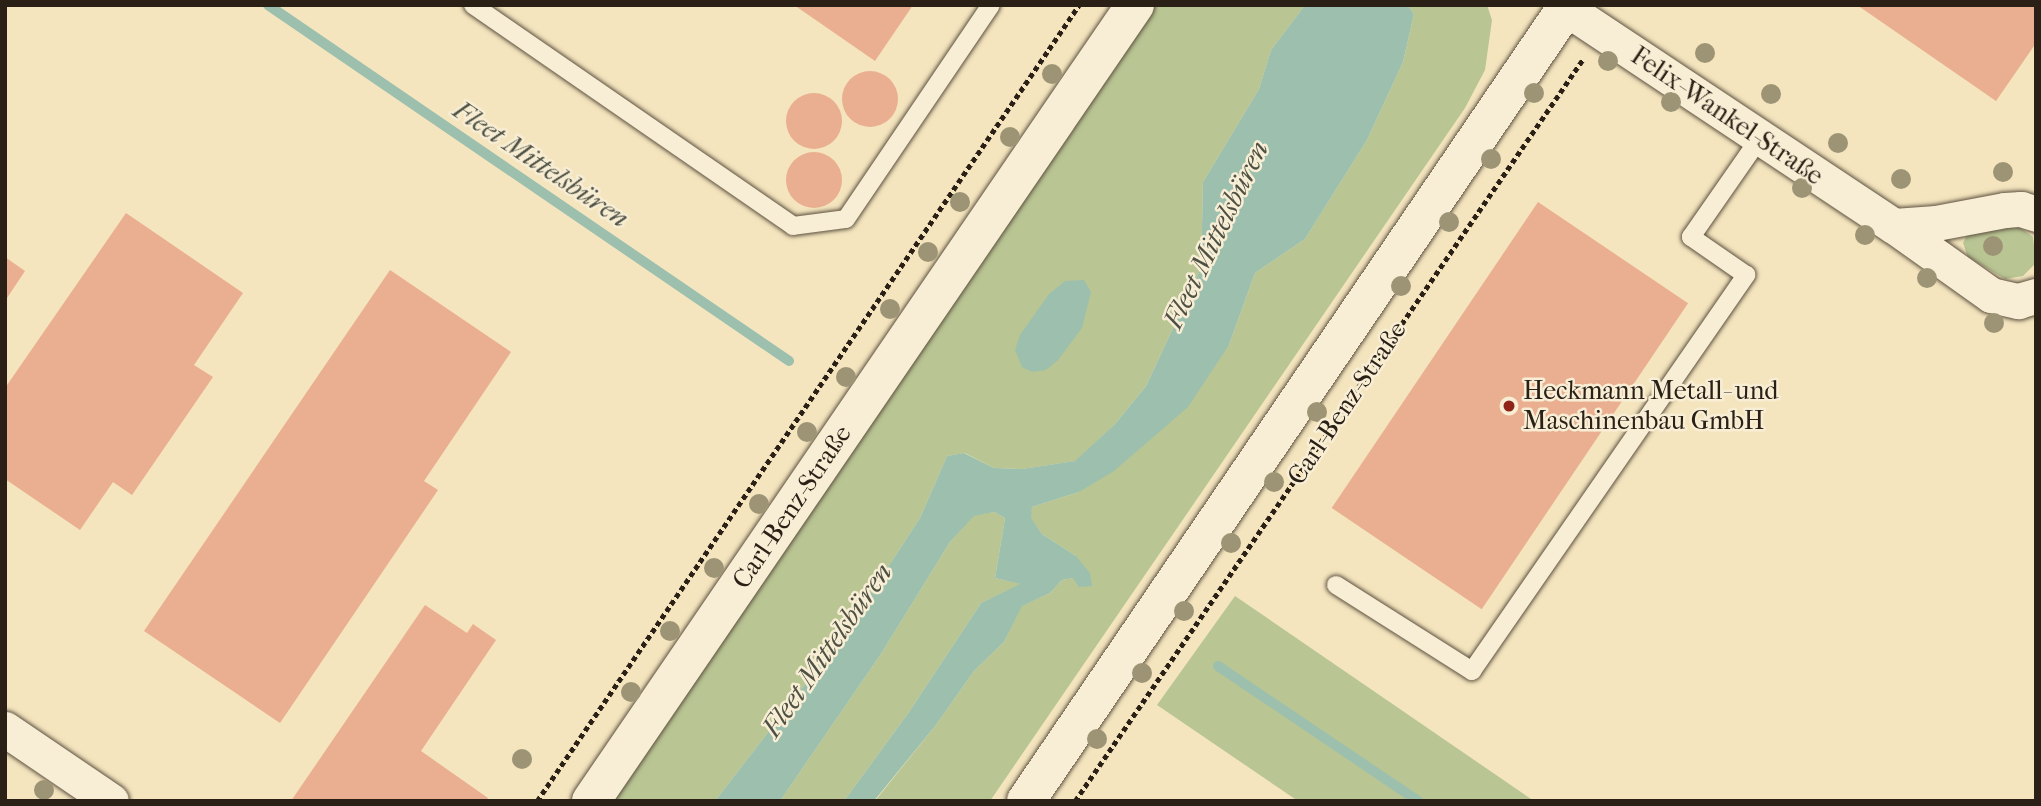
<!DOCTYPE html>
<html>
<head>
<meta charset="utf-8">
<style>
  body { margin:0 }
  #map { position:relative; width:2041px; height:806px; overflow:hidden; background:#f4e5be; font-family:"IM FELL French Canon",serif }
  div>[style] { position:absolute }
  .green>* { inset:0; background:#b9c593 }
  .water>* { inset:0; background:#9cc0ad }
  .stream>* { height:10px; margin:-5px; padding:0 5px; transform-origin:5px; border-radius:5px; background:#9cc0ad }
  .building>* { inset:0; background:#eaaf90; transform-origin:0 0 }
  .round { border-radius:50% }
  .path>* { height:4.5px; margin-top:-2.25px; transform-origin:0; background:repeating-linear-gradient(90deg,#2b2016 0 5px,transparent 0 8.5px) }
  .roads { filter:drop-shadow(0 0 2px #5d5140) drop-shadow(0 0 2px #5d5140) }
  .service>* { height:18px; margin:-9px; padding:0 9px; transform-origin:9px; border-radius:9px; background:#f8eed5 }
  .minor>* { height:35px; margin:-17.5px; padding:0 17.5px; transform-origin:17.5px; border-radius:17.5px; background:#f8eed5 }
  .tertiary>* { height:38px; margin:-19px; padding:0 19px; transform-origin:19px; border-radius:19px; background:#f8eed5 }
  .trees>* { width:20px; height:20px; margin:-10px; border-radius:50%; background:#9d9476 }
  .dots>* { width:19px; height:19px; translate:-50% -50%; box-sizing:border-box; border:4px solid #f8eed5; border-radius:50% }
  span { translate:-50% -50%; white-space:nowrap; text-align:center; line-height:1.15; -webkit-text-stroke:5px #f8eed5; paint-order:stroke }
  .street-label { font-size:26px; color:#2b2016 }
  .poi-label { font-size:26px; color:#2b2016 }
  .left { translate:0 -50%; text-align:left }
  .water-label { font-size:28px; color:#4d5043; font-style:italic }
  .frame { position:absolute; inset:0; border:7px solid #2b2016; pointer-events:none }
</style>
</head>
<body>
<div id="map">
  <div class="green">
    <div style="clip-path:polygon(1149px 5px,1305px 5px,1271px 50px,1259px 89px,1203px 182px,1201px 268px,1146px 386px,1115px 424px,1076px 461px,1022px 469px,994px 468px,965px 453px,947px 456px,920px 518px,846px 631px,715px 801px,609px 801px)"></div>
    <div style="clip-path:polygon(1408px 5px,1487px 5px,1492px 20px,1485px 70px,1465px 108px,990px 801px,875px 801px,936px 725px,974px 671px,1004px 642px,1021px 606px,1050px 593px,1062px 580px,1073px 578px,1076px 556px,1042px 534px,1030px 518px,1032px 507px,1079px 492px,1229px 345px,1255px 273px,1305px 239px,1367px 140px,1403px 62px,1414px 14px)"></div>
    <div style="clip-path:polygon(2010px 226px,2019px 227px,2033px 237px,2036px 263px,2023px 276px,2005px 279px,1968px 257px,1963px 243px,1968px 233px)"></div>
    <div style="clip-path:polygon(994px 512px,1005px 518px,995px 578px,1021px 584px,981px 603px,909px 712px,844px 801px,780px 801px,881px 654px,950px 542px,974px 515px)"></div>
    <div style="clip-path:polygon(1235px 596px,1534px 801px,1298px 801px,1157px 705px)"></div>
  </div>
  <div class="water">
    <div style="clip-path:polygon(1305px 5px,1408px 5px,1414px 14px,1403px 62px,1367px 140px,1305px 239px,1255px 273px,1229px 345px,1188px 407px,1114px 471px,1079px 492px,1032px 507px,1031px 518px,1042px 534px,1076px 556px,1090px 573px,1092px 586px,1079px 587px,1073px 578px,1062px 580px,1050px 593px,1022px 606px,1004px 642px,974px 671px,936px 725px,874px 801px,844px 801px,909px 712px,981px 603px,1020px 584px,995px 578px,1005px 518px,994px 512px,974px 516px,950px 542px,881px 654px,780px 801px,715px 801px,846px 631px,920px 518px,947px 456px,964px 453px,994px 468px,1022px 469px,1075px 461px,1115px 424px,1146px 386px,1201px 268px,1203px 182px,1259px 89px,1271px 50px)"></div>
    <div style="clip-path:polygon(1084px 280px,1091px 292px,1082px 328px,1058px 360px,1046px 370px,1032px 372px,1022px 367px,1015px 350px,1020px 335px,1049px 294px,1065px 281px)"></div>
  </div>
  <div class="stream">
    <div style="left:268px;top:5px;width:631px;rotate:34.34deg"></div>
    <div style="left:1218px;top:666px;width:241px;rotate:34deg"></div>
  </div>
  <div class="building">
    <div style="clip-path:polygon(794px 5px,913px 5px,875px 61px)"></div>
    <div style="clip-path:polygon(1857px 5px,2036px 5px,2036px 43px,1996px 101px)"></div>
    <div class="round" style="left:842px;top:71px;width:56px;height:56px"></div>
    <div class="round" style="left:786px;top:93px;width:56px;height:56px"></div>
    <div class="round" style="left:786px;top:152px;width:56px;height:56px"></div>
    <div style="left:1538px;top:202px;width:181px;height:369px;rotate:34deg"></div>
    <div style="clip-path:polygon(126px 213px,243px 293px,194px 365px,213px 377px,132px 495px,113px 482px,80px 530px,5px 479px,5px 388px)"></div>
    <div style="clip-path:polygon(5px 257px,25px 271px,5px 301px)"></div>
    <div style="clip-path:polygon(390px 270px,511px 352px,424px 481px,438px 490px,280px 723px,144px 631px)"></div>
    <div style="clip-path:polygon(425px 605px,467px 633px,473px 624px,496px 640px,421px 751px,488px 798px,486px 801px,291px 801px)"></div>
  </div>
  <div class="path">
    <div style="left:537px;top:801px;width:963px;rotate:-55.75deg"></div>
    <div style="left:1075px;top:801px;width:899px;rotate:-55.6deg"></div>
  </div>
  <div class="roads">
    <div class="service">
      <div style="left:473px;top:5px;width:389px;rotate:34.6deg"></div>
      <div style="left:793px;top:226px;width:53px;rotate:-7.5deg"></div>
      <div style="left:846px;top:219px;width:258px;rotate:-55.9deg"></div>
      <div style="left:1336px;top:585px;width:161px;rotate:32.3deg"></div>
      <div style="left:1472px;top:671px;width:482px;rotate:-55.3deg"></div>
      <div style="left:1746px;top:275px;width:67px;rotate:-145.4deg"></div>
      <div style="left:1691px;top:237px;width:119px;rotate:-55.2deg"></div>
    </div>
    <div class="minor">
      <div style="left:1561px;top:5px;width:400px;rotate:33.6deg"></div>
      <div style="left:1894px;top:226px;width:119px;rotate:35.4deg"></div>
      <div style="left:1991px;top:295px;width:28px;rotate:13deg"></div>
      <div style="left:2018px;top:301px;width:19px;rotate:-16deg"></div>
      <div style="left:1894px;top:226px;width:42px;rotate:-4.1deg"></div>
      <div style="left:1936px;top:223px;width:70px;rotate:-10.7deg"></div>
      <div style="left:2005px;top:210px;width:16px;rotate:-4deg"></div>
      <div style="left:2021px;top:209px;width:16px;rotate:18deg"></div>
      <div style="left:5px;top:729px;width:128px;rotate:34.2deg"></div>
    </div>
    <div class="tertiary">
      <div style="left:591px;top:801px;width:964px;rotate:-55.65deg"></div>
      <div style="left:1026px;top:801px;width:963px;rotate:-55.75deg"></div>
    </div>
  </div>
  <div class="trees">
    <div style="left:1705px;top:53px"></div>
    <div style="left:1608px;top:61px"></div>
    <div style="left:1052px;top:74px"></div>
    <div style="left:1534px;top:93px"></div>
    <div style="left:1771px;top:94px"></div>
    <div style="left:1671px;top:102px"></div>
    <div style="left:1010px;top:137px"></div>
    <div style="left:1838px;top:143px"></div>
    <div style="left:1491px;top:159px"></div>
    <div style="left:2003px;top:172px"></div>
    <div style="left:1901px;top:179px"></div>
    <div style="left:1802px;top:188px"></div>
    <div style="left:960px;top:202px"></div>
    <div style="left:1449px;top:222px"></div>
    <div style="left:1865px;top:235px"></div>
    <div style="left:1993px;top:246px"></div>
    <div style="left:928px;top:252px"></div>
    <div style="left:1927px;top:278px"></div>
    <div style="left:1401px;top:286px"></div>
    <div style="left:890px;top:309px"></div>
    <div style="left:1994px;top:323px"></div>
    <div style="left:846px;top:377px"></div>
    <div style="left:1317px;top:412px"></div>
    <div style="left:807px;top:432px"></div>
    <div style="left:1274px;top:482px"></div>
    <div style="left:759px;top:504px"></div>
    <div style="left:1231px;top:543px"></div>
    <div style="left:714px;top:568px"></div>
    <div style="left:1184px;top:611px"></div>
    <div style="left:670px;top:631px"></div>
    <div style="left:1142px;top:673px"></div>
    <div style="left:631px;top:692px"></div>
    <div style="left:1097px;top:739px"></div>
    <div style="left:522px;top:759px"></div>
    <div style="left:44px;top:790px"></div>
  </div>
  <div class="dots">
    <div style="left:1509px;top:406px;background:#8f2418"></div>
  </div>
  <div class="street-label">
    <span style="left:1727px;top:116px;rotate:34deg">Felix-Wankel-Straße</span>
    <span style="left:1347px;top:403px;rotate:-56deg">Carl-Benz-Straße</span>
    <span style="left:792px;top:507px;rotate:-56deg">Carl-Benz-Straße</span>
  </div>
  <div class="poi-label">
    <span class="left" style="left:1523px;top:406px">Heckmann Metall- und<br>Maschinenbau GmbH</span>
  </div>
  <div class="water-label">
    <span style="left:541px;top:164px;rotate:34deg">Fleet Mittelsbüren</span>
    <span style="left:1216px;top:235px;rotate:-64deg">Fleet Mittelsbüren</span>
    <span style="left:827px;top:650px;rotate:-55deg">Fleet Mittelsbüren</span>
  </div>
  <div class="frame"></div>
</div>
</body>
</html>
